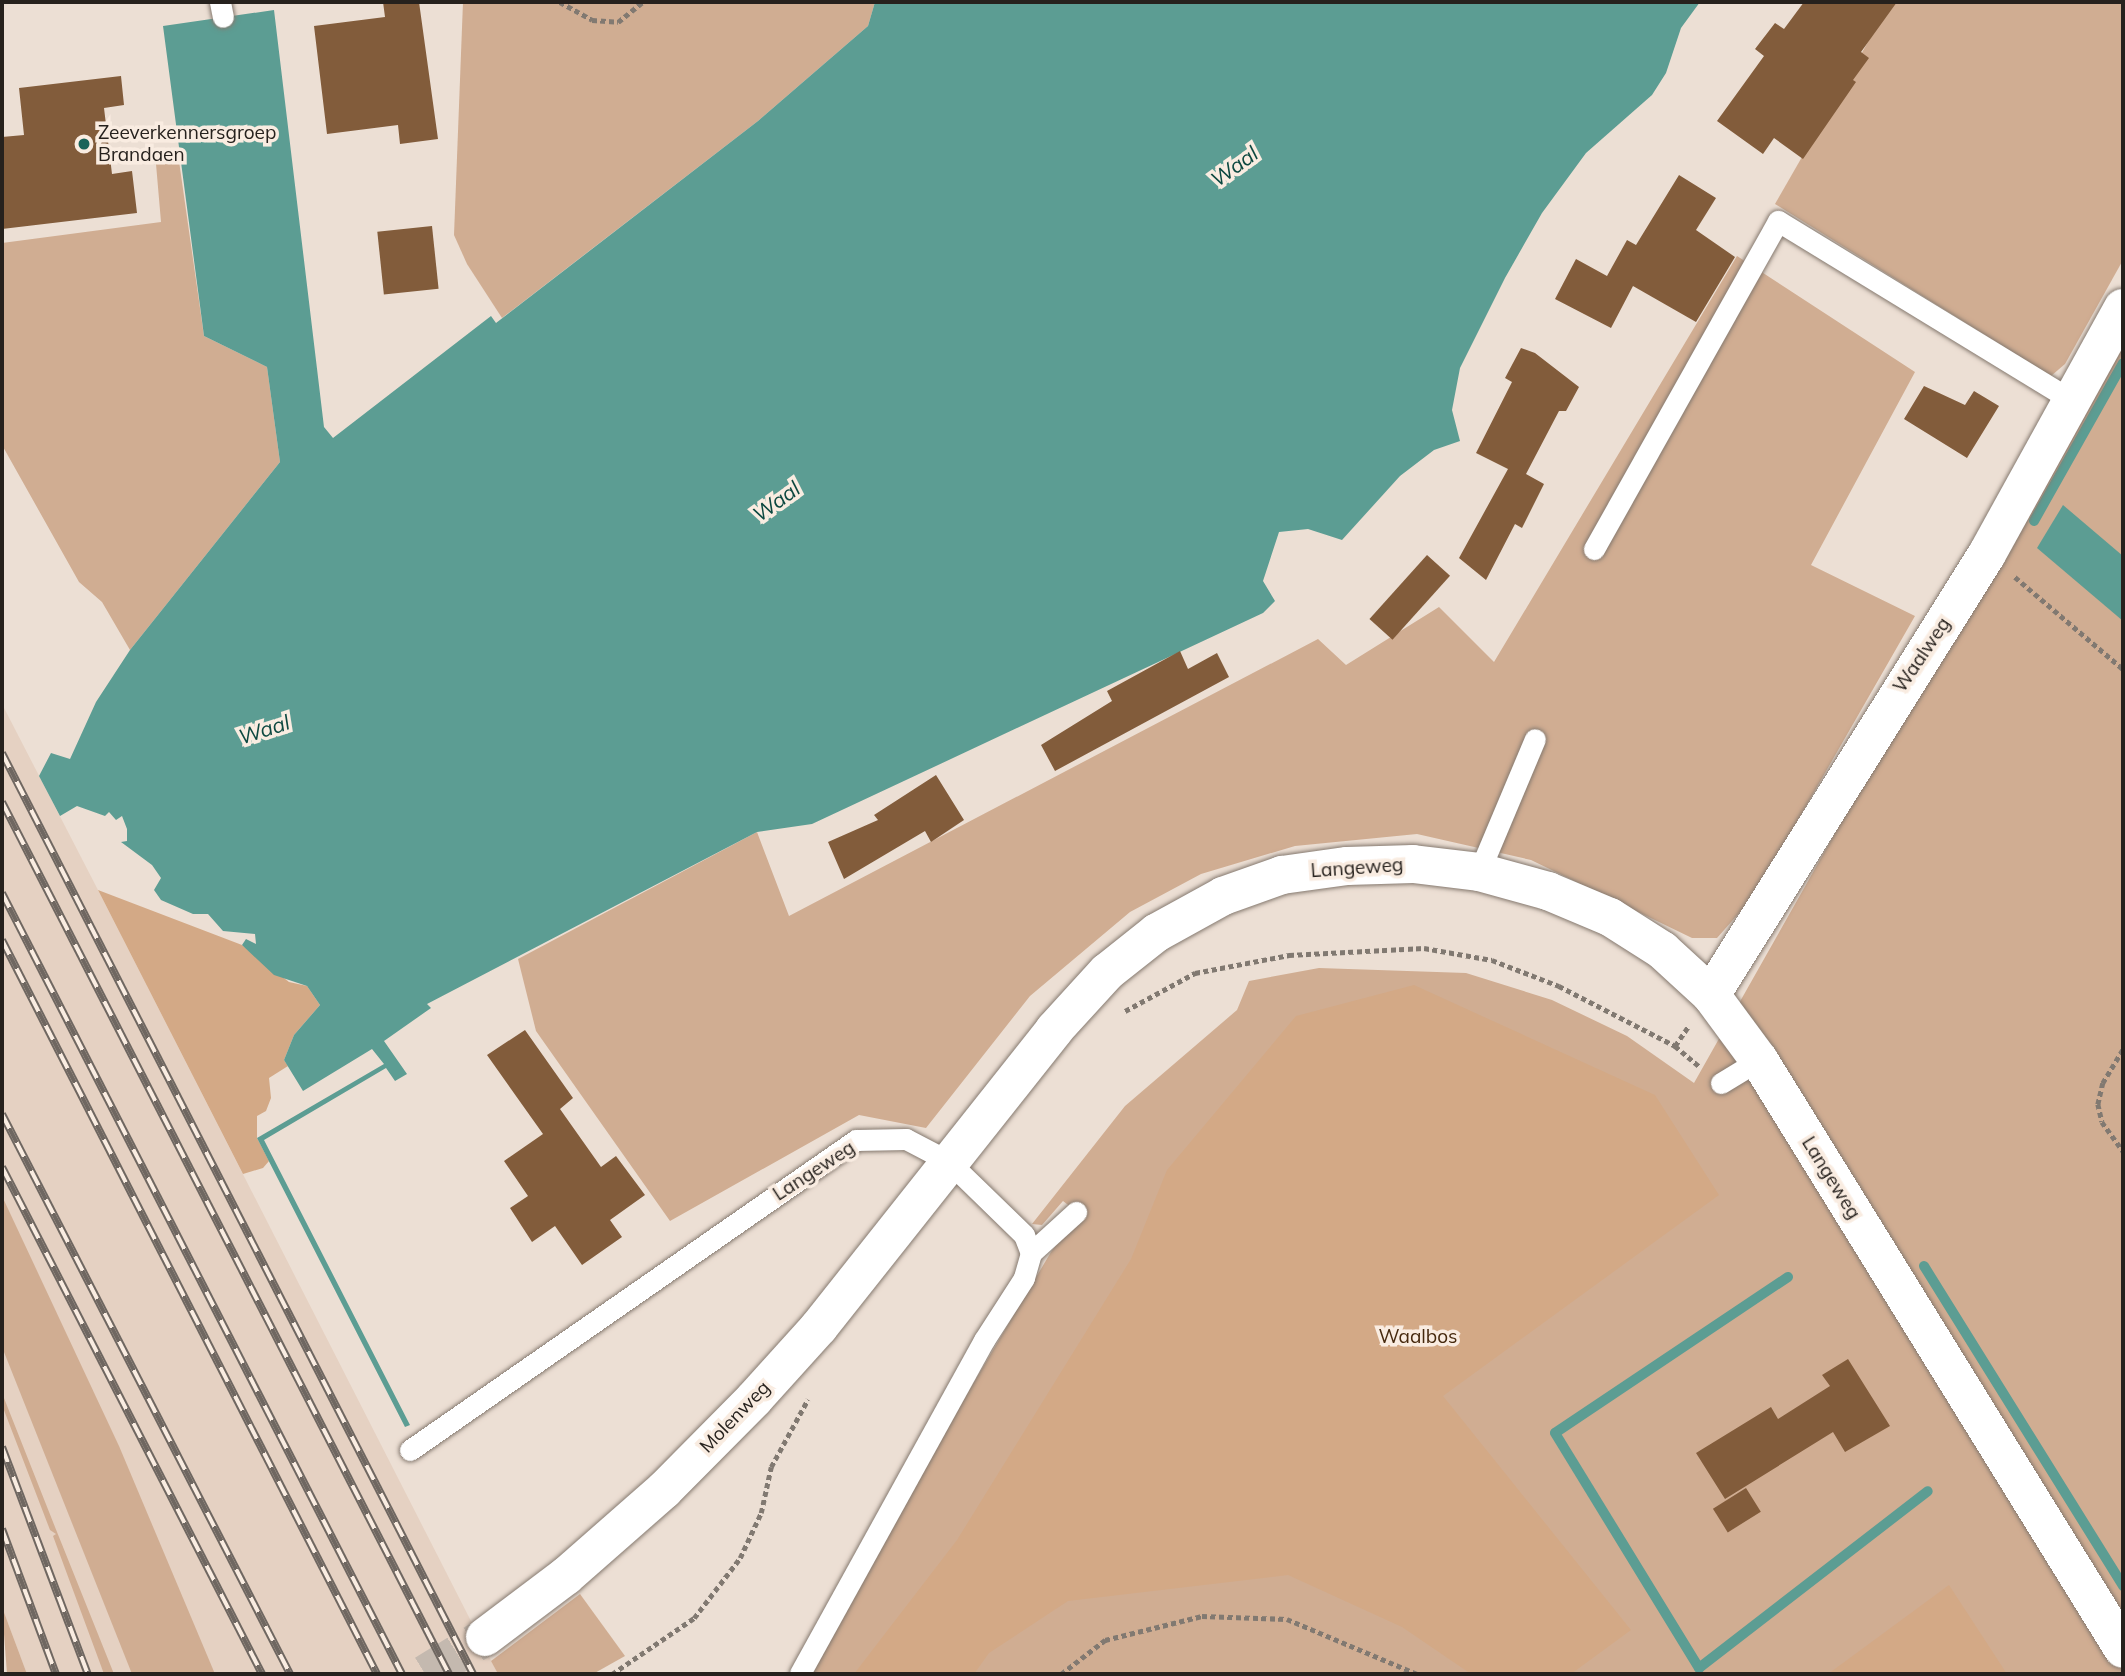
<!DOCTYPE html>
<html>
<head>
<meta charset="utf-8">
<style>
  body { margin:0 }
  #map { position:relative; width:2125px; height:1676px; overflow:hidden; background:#ecdfd4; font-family:Mulish,sans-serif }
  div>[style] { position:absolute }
  .built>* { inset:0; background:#e5d1c2 }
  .green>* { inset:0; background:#d0ad92 }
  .forest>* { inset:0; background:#d3a986 }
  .water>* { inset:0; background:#5c9d93 }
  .stream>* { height:10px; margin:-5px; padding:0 5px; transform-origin:5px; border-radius:5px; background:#5c9d93 }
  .building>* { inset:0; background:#825c3b; transform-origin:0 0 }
  .secondary-tunnel>* { height:38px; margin-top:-19px; transform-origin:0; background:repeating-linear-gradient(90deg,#c4b9af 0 38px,transparent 0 57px) }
  .path>* { height:4.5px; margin-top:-2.25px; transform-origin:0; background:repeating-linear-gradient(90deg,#817971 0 5px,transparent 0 8.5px) }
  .roads { filter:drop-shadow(0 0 2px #85796f) drop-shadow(0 0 2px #85796f) }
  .lane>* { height:21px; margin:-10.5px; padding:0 10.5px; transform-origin:10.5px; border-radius:10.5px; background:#fff }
  .street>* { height:38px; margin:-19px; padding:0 19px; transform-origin:19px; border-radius:19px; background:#fff }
  .secondary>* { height:38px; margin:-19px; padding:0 19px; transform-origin:19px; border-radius:19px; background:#fff }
  .rail>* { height:8px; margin-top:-4px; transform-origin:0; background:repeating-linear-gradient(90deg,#f9ece1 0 16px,#6f6761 0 32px); box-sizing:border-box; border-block:2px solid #6f6761 }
  .dots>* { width:19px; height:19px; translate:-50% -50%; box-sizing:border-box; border:4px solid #f9ece1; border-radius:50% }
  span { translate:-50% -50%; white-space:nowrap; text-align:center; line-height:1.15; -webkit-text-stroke:7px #f9ece1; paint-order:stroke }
  .poi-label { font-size:19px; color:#26211d }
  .left { translate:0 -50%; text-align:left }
  .street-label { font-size:19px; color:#26211d }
  .park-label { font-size:19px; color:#46290e }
  .water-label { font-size:21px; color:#0c4840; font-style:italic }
  .frame { position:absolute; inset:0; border:4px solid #26211d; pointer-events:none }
</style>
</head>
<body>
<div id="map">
  <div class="built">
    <div style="clip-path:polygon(2px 704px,98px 890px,498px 1674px,27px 1674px,2px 1607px)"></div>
  </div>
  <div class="green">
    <div style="clip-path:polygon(463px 2px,875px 2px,868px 26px,758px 121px,502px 318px,467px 264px,454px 235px)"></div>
    <div style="clip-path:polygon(1891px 2px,2123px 2px,2123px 260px,2065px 364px,2051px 376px,1775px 204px)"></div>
    <div style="clip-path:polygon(179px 161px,204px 336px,267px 367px,280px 462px,130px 650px,102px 602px,79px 582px,2px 445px,2px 243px,161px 222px,156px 164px)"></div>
    <div style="clip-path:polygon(1737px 256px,1915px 372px,1811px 565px,1915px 616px,1755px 895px,1717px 938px,1692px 938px,1531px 860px,1417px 834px,1295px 846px,1201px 874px,1130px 912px,1030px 996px,926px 1128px,859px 1115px,670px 1221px,536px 1031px,518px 959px,757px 832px,789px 916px,1318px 639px,1346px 665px,1439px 607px,1494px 662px)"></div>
    <div style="clip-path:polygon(2123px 323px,2123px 1674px,790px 1674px,960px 1406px,1051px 1252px,1080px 1214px,1063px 1201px,1042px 1225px,1032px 1224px,1125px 1106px,1237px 1010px,1249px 981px,1319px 968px,1466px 973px,1552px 1000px,1627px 1036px,1694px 1083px)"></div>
    <div style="clip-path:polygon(2px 1196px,119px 1446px,215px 1674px,132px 1674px,2px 1347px)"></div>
    <div style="clip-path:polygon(2px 1393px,55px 1527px,114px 1674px,104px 1674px,53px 1536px,56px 1534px,50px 1530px,2px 1405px)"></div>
    <div style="clip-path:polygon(580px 1594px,625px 1656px,593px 1674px,498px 1674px,491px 1661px)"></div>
    <div style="clip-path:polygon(2px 1607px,27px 1674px,7px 1674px)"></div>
  </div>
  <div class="forest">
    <div style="clip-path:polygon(98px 890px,242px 945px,289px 982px,307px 986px,320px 1005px,294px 1035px,284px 1060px,288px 1066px,269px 1078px,271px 1098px,266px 1111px,257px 1116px,257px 1138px,269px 1161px,263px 1168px,243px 1174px)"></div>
    <div style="clip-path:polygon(1414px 985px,1655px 1095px,1719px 1195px,1443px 1396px,1631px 1630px,1571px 1674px,1471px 1674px,1402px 1627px,1288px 1575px,1068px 1601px,989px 1653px,974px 1674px,854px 1674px,957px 1540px,1131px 1259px,1167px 1170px,1296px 1016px)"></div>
    <div style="clip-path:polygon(1949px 1585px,2007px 1674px,1828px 1674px)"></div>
  </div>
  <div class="water">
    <div style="clip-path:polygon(875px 2px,1700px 2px,1681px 28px,1666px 73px,1652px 95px,1586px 153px,1542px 213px,1505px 278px,1460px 368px,1452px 410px,1460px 441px,1434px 450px,1400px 476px,1342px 540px,1308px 529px,1279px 532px,1263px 581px,1275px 601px,1263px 613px,812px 824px,757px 832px,427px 1004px,431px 1008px,384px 1041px,407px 1074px,395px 1081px,386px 1068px,264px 1140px,410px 1425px,405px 1427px,257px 1138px,384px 1064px,372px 1049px,303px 1091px,284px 1060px,294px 1035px,320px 1005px,307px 986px,274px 975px,242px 945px,246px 939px,256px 944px,255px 934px,223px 931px,208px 914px,193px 914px,161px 900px,154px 890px,161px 878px,152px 865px,121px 842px,127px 841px,127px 829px,122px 816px,116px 820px,109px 812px,105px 816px,77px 806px,60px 816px,39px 776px,51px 753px,70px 759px,96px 702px,130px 650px,280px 462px,267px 367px,204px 336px,163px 26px,274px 10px,324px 427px,333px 438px,491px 316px,496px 323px,509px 313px,758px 121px,868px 26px)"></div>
    <div style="clip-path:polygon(2063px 505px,2123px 556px,2123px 621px,2037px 548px)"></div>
  </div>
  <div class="stream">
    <div style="left:2034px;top:521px;width:181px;rotate:-60.6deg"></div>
    <div style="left:1924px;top:1266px;width:377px;rotate:58.1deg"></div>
    <div style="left:1788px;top:1277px;width:280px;rotate:146.2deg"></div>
    <div style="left:1555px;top:1433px;width:276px;rotate:58.5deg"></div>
    <div style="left:1699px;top:1668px;width:289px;rotate:-37.7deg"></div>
  </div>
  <div class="building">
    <div style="clip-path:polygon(383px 2px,419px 2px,438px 139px,400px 144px,398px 125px,327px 134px,314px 26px,385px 17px)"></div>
    <div style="clip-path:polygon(1804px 2px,1897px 2px,1861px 52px,1869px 58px,1853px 80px,1856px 82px,1803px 159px,1774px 138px,1763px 154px,1717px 121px,1764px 56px,1755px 49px,1775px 23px,1784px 29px)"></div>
    <div style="clip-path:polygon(121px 76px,124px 105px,104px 108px,112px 174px,132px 171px,137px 213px,2px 229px,2px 137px,24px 135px,19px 88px)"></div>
    <div style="clip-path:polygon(1679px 175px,1716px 198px,1696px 230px,1735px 257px,1696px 322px,1633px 286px,1611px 328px,1555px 299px,1576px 259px,1607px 276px,1627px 240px,1636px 245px)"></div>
    <div style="left:432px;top:226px;width:63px;height:55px;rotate:84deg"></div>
    <div style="clip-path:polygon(1521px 348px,1535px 353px,1579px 387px,1566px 411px,1559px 411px,1526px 474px,1544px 484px,1522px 528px,1515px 524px,1486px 580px,1459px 558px,1508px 469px,1476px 453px,1512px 382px,1505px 378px)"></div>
    <div style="clip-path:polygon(1924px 386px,1965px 405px,1974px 391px,1999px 406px,1967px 458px,1904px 419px)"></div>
    <div style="left:1427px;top:555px;width:31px;height:86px;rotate:42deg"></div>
    <div style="clip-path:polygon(1180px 651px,1188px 669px,1217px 653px,1229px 677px,1055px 771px,1041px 745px,1112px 701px,1107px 691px)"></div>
    <div style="clip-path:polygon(936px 775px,964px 820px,931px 842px,925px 831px,844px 879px,828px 842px,878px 820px,874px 815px)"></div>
    <div style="clip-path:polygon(525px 1030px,573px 1098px,560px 1109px,601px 1167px,616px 1156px,645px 1195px,610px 1220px,622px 1237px,582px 1265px,555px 1226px,532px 1242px,510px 1208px,528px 1196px,504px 1161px,543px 1134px,487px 1055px)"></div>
    <div style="clip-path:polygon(1848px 1359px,1890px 1426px,1845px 1452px,1833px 1432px,1725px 1499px,1696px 1453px,1771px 1407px,1778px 1419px,1830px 1386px,1822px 1375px)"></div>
    <div style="left:1746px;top:1488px;width:28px;height:39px;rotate:58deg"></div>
  </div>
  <div class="secondary-tunnel">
    <div style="left:425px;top:1674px;width:70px;rotate:-31.7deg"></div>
  </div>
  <div class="path">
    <div style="left:560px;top:2px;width:37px;rotate:29deg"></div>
    <div style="left:592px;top:20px;width:26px;rotate:4deg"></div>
    <div style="left:618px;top:22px;width:32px;rotate:-39deg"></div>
    <div style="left:2015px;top:577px;width:142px;rotate:40.4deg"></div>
    <div style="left:1125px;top:1011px;width:80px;rotate:-28.5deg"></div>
    <div style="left:1195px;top:973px;width:96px;rotate:-10.8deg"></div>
    <div style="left:1289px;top:955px;width:135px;rotate:-3deg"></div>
    <div style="left:1424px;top:948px;width:69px;rotate:10deg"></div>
    <div style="left:1492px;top:960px;width:72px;rotate:21.2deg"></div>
    <div style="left:1559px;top:986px;width:131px;rotate:27.3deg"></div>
    <div style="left:1675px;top:1046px;width:33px;rotate:40deg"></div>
    <div style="left:1675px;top:1046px;width:23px;rotate:-56deg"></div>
    <div style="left:2123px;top:1050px;width:39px;rotate:121deg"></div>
    <div style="left:2103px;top:1083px;width:22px;rotate:103deg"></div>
    <div style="left:2098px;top:1104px;width:18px;rotate:77deg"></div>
    <div style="left:2102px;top:1122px;width:36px;rotate:54deg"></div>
    <div style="left:612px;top:1674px;width:99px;rotate:-34.3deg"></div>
    <div style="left:694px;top:1618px;width:76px;rotate:-52.5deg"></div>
    <div style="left:740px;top:1558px;width:50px;rotate:-65deg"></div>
    <div style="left:761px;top:1513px;width:47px;rotate:-77.7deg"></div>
    <div style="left:771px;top:1467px;width:77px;rotate:-61.4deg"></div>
    <div style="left:1061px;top:1674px;width:56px;rotate:-37.7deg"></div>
    <div style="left:1105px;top:1640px;width:100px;rotate:-13.9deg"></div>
    <div style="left:1202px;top:1616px;width:85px;rotate:2deg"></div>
    <div style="left:1287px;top:1619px;width:141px;rotate:22.9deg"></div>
  </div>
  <div class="roads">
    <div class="lane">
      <div style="left:220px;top:2px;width:15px;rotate:79deg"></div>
      <div style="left:1594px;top:549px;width:376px;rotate:-60.7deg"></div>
      <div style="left:1778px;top:221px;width:346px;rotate:31.4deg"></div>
      <div style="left:1479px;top:872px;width:144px;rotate:-67.2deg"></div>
      <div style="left:1721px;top:1083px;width:44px;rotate:-31.2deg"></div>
      <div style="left:1031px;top:1253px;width:61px;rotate:-42.3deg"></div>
      <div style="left:410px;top:1450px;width:543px;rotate:-34.8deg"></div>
      <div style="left:856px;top:1140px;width:50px;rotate:-1.1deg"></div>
      <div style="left:906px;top:1139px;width:47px;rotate:27.6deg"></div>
      <div style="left:948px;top:1161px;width:106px;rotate:44.2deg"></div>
      <div style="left:1024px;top:1235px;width:19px;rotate:69deg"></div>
      <div style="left:1031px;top:1253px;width:26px;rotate:106deg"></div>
      <div style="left:1024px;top:1278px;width:74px;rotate:122.8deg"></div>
      <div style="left:984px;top:1340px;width:381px;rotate:118.9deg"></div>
    </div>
    <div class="street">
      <div style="left:1711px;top:995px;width:520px;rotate:-57.96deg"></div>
      <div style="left:1987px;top:554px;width:281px;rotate:-61.1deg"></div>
    </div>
    <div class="secondary">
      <div style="left:485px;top:1637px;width:101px;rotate:-37deg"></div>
      <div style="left:566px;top:1576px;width:130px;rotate:-41.3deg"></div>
      <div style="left:664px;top:1490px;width:128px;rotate:-45.3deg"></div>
      <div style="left:754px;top:1399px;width:97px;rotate:-47.9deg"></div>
      <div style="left:819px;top:1327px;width:379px;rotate:-51.6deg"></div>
      <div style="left:1054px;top:1030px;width:79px;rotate:-47.6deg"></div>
      <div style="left:1107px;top:972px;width:63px;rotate:-38.5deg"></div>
      <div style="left:1156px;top:933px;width:77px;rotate:-28.9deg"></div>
      <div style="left:1223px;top:896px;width:63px;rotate:-19.6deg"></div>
      <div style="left:1282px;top:875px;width:66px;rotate:-7.9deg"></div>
      <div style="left:1347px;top:866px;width:66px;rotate:-1.7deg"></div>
      <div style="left:1413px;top:864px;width:66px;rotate:6.9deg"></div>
      <div style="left:1479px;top:872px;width:72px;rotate:15.4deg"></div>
      <div style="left:1548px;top:891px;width:67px;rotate:22.8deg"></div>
      <div style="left:1610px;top:917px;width:62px;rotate:32.4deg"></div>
      <div style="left:1662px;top:950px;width:67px;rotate:42.6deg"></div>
      <div style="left:1711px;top:995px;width:81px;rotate:53.6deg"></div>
      <div style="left:1759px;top:1060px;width:692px;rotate:58.28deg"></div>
    </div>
  </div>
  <div class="rail">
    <div style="left:2px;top:753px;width:1034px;rotate:62.91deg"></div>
    <div style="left:2px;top:802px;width:980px;rotate:62.86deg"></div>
    <div style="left:2px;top:893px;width:877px;rotate:62.88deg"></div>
    <div style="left:2px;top:940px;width:824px;rotate:62.94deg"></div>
    <div style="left:2px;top:1114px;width:630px;rotate:62.78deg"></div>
    <div style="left:2px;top:1167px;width:570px;rotate:62.85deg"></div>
    <div style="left:2px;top:1447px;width:243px;rotate:69.3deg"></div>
    <div style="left:2px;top:1529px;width:155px;rotate:69.6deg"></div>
  </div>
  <div class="dots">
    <div style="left:84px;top:144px;background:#19645a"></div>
  </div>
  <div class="poi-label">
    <span class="left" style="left:98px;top:144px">Zeeverkennersgroep<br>Brandaen</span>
  </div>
  <div class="street-label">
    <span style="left:1922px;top:655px;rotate:-56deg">Waalweg</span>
    <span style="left:1357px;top:868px;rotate:-4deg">Langeweg</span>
    <span style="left:814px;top:1171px;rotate:-33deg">Langeweg</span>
    <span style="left:1831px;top:1178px;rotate:58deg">Langeweg</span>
    <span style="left:735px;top:1417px;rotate:-46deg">Molenweg</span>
  </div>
  <div class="park-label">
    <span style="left:1418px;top:1337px">Waalbos</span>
  </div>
  <div class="water-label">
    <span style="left:1234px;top:166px;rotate:-36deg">Waal</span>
    <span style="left:776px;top:501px;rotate:-36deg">Waal</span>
    <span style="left:264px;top:729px;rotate:-18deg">Waal</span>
  </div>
  <div class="frame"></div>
</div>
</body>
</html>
